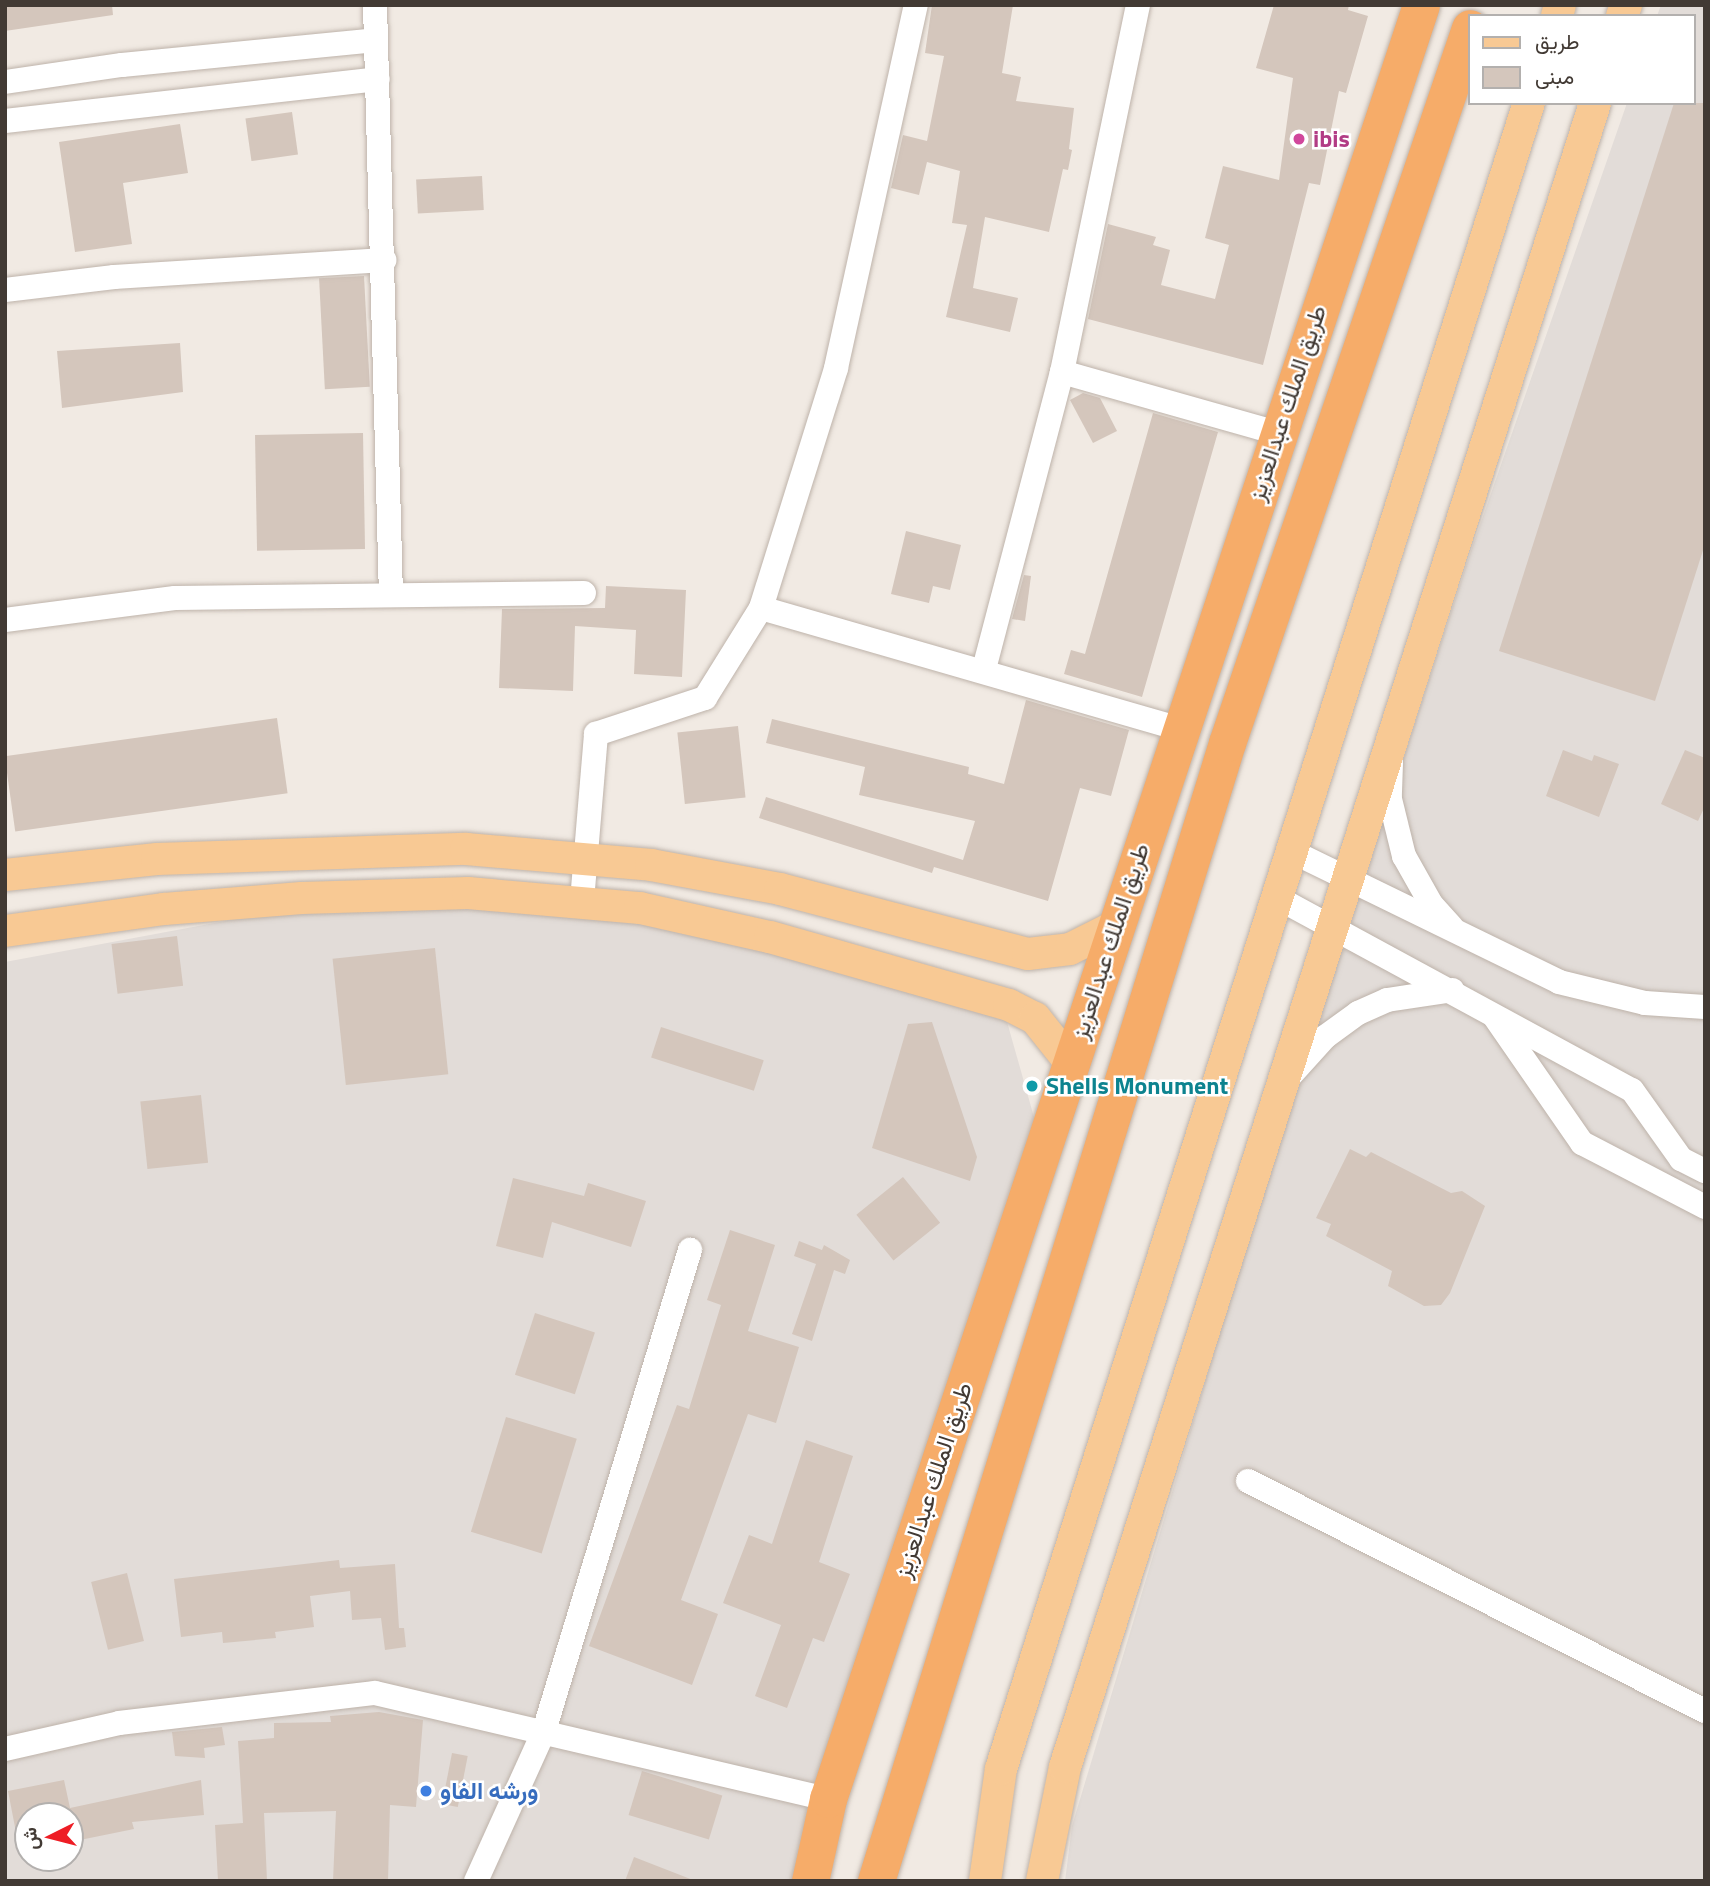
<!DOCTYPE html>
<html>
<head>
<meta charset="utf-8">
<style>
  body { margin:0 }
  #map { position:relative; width:1710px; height:1886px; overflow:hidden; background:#f1eae3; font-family:"Titillium Web",Vazirmatn,sans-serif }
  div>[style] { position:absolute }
  .industrial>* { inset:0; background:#e2dcd8 }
  .building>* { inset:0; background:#d4c6bc; transform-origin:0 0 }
  .roads { filter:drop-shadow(0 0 2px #beb3aa) drop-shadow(0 0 2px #beb3aa) }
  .minor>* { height:24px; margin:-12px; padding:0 12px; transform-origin:12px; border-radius:12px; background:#fff }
  .major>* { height:32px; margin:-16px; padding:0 16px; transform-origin:16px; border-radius:16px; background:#f8c994 }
  .highway>* { height:37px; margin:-18.5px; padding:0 18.5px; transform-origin:18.5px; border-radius:18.5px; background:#f6ac69 }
  .dots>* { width:19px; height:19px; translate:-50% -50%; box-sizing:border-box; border:4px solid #fff; border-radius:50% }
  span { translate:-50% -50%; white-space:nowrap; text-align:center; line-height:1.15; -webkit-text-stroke:5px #fff; paint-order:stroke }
  .hotel-label { font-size:24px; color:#b23c85; font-weight:700 }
  .left { translate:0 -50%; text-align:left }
  .street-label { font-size:24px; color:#423a34 }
  .culture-label { font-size:24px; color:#0d838f; font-weight:700 }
  .shop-label { font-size:24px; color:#366cbe; font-weight:700 }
  .frame { position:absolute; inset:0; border:7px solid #423a34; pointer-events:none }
  .legend { position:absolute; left:1468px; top:14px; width:228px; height:91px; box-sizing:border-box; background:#fff; border:2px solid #b3b0ae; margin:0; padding:9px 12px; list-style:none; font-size:21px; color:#423a34 }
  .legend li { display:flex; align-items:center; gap:14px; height:35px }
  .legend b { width:35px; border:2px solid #b3b0ae }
  .north { position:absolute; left:14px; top:1802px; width:70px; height:70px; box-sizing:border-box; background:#fff; border:2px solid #b3b0ae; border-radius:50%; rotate:264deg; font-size:19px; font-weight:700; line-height:28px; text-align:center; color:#423a34 }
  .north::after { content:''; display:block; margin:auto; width:24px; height:32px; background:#ee1d25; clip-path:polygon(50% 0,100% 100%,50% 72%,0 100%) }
</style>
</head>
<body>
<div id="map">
  <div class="industrial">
    <div style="clip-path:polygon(1661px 5px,1705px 5px,1705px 1881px,1065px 1881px,1072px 1826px,1257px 1209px,1472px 548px,1627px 103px,1694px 103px,1694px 16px,1657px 16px)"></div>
    <div style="clip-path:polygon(evenodd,608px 900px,850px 943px,1000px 997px,1041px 1142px,807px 1881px,5px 1881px,5px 962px,327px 902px,608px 900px,28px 1816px,70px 1816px,70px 1858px,28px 1858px,28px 1816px)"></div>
  </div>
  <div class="building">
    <div style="clip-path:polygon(5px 5px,112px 5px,113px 15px,5px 31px)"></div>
    <div style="clip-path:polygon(932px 5px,1013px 5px,1002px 73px,1021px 77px,1016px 101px,1074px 108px,1069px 149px,1072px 150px,1068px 170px,1063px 169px,1049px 232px,985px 217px,973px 288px,1018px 298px,1010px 332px,946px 317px,967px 225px,952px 223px,960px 171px,927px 162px,919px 195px,891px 188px,903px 135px,927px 141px,944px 56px,925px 53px)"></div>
    <div style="clip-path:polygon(1274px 5px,1349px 5px,1348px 10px,1368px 16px,1346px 93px,1339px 91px,1320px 185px,1309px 183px,1263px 365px,1088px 319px,1108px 224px,1156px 237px,1153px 245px,1170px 250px,1161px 285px,1215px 299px,1229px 245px,1205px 238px,1223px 166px,1279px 180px,1293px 78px,1256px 68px)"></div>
    <div style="clip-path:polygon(1674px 103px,1705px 103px,1705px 544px,1655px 701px,1499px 651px)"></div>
    <div style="left:292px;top:112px;width:43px;height:47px;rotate:82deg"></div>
    <div style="clip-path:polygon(180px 124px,188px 173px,123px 183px,132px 244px,75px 252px,59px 142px)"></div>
    <div style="left:482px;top:176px;width:34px;height:66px;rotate:87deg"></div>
    <div style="left:364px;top:276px;width:111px;height:45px;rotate:87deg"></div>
    <div style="clip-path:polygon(180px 343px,183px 392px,62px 408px,57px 351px)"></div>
    <div style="clip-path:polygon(1083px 393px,1100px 398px,1117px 431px,1093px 443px,1070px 400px)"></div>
    <div style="clip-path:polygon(1153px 413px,1218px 432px,1142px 697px,1064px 674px,1071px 650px,1085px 654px)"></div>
    <div style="left:363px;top:433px;width:116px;height:108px;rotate:89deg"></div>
    <div style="clip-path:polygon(906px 531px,961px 545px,950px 590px,933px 586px,929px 603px,891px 594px)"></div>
    <div style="clip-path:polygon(1024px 575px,1031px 576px,1025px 621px,1012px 619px)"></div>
    <div style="clip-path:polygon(606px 586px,686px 590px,682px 677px,634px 674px,636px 630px,575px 626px,573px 691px,499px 688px,502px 609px,605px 608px)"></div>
    <div style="clip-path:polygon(1026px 700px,1129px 730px,1111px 796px,1080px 788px,1048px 901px,934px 867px,932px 873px,759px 818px,766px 797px,963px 860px,975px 821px,859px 795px,865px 767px,766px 743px,772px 719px,969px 767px,968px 774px,1004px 784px)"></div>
    <div style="left:277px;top:718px;width:76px;height:275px;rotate:82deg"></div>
    <div style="left:738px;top:726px;width:72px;height:61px;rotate:84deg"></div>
    <div style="clip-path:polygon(1563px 750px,1592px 761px,1594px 755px,1619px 764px,1599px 817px,1546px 796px)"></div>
    <div style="clip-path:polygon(1685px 750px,1705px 758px,1705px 806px,1698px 821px,1661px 804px)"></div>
    <div style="left:177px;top:936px;width:50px;height:66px;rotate:83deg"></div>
    <div style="left:435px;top:948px;width:127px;height:103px;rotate:84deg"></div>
    <div style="clip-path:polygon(932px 1022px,977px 1157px,970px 1181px,872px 1148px,908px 1024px)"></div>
    <div style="left:661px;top:1027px;width:108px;height:32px;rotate:18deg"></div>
    <div style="left:201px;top:1095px;width:68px;height:61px;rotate:84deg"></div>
    <div style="clip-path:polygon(1350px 1149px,1366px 1157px,1371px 1152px,1451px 1193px,1462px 1191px,1485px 1206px,1450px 1293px,1441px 1305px,1424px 1306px,1388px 1286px,1392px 1271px,1326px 1236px,1331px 1224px,1316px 1218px)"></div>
    <div style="left:903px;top:1177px;width:59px;height:60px;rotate:51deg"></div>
    <div style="clip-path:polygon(513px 1178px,584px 1196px,588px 1183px,646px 1201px,631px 1247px,552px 1222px,543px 1258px,496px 1246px)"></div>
    <div style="clip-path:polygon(730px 1230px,775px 1245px,748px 1331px,799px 1347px,776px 1423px,748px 1414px,681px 1600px,718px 1614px,692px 1685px,589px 1646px,677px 1405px,689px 1409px,721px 1305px,707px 1300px)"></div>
    <div style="clip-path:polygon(799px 1241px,822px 1250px,824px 1245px,850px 1260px,845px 1274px,834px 1270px,812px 1341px,792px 1334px,816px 1264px,794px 1256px)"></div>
    <div style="left:535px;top:1313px;width:63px;height:65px;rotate:18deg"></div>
    <div style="left:506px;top:1417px;width:74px;height:120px;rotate:17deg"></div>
    <div style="clip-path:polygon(806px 1440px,853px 1456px,819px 1562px,850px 1574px,824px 1642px,813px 1638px,787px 1708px,755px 1696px,781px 1625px,723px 1603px,749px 1535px,772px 1544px)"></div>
    <div style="clip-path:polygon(339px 1560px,340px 1568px,395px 1564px,399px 1628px,404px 1628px,406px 1647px,385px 1650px,381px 1618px,352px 1620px,350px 1591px,310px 1596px,314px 1627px,275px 1632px,276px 1638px,223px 1643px,222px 1632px,181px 1637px,174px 1579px)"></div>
    <div style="left:127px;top:1573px;width:70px;height:37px;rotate:76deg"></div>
    <div style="clip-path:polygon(379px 1712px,423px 1720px,416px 1807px,390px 1805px,388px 1881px,333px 1881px,336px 1811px,264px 1813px,267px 1881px,218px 1881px,215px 1825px,243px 1823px,238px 1741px,274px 1738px,274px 1723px,331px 1722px,330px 1716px)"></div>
    <div style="clip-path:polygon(222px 1727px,225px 1745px,204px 1748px,205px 1758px,175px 1756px,172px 1732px)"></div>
    <div style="left:452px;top:1753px;width:16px;height:52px;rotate:11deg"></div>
    <div style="left:642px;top:1771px;width:84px;height:46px;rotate:17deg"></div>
    <div style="clip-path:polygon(64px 1780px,70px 1808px,201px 1780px,204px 1815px,132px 1822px,134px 1829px,70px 1842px,70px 1816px,28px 1816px,28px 1853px,20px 1853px,8px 1791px)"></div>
    <div style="clip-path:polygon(634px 1857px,693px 1880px,692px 1881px,625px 1881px)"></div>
  </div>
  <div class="roads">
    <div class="minor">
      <div style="left:375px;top:5px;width:590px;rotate:88.45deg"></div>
      <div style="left:5px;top:82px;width:118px;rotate:-8.3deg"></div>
      <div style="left:122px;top:65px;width:255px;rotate:-5.6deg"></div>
      <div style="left:5px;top:121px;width:375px;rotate:-6.4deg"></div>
      <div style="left:5px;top:290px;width:110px;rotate:-6.8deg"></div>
      <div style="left:114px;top:277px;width:271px;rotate:-3.6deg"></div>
      <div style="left:1062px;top:372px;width:223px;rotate:15.8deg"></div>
      <div style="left:761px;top:608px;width:251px;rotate:-72.6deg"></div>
      <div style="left:836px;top:368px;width:372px;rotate:-77.6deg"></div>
      <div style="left:5px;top:620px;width:171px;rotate:-7.4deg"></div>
      <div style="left:175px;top:598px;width:409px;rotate:-0.7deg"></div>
      <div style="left:984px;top:669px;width:307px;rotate:-75.3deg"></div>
      <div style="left:1062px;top:372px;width:375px;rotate:-78.3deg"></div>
      <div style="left:1391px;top:763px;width:36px;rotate:92deg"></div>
      <div style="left:1390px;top:799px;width:59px;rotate:76.2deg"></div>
      <div style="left:1404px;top:856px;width:55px;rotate:60.6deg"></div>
      <div style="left:1431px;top:904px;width:31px;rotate:48deg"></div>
      <div style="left:1291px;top:851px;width:298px;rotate:26deg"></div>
      <div style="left:1559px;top:982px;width:89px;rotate:13.7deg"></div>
      <div style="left:1645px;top:1003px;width:60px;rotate:3.8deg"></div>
      <div style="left:1276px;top:897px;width:405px;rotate:28.5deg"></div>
      <div style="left:1632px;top:1090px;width:85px;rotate:54.6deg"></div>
      <div style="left:1681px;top:1159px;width:27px;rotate:27deg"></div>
      <div style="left:582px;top:901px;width:168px;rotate:-85.2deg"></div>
      <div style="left:596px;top:734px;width:115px;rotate:-18.3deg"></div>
      <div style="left:705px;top:698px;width:106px;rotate:-58.1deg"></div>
      <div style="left:761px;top:608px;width:435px;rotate:16.1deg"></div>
      <div style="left:1494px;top:1016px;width:155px;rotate:55.3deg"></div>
      <div style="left:1582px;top:1143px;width:139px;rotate:27.5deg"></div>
      <div style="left:1289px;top:1077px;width:54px;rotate:-48deg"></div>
      <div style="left:1325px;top:1037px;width:41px;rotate:-36deg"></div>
      <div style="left:1358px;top:1013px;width:32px;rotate:-24deg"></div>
      <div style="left:1387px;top:1000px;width:66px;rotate:-8.7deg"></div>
      <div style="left:1248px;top:1481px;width:512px;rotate:26.72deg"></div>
      <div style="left:5px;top:1749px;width:117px;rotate:-12.8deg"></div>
      <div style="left:119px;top:1723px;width:258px;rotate:-6.7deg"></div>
      <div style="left:375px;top:1693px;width:465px;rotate:13.2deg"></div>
      <div style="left:476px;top:1881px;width:165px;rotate:-65.6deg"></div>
      <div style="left:544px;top:1731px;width:503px;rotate:-73.12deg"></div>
    </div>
    <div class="major">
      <div style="left:1557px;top:16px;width:11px;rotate:-75deg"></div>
      <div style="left:1622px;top:16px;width:12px;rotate:-70deg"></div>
      <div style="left:5px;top:875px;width:153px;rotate:-6deg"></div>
      <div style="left:157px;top:859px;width:309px;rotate:-1.9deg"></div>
      <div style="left:466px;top:849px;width:186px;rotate:4.9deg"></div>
      <div style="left:651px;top:865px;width:131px;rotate:10.5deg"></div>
      <div style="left:780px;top:889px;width:256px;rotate:14.7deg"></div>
      <div style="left:1028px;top:954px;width:42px;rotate:-6.8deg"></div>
      <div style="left:1070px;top:949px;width:49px;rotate:-26.6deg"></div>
      <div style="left:5px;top:931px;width:161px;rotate:-7.9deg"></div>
      <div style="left:164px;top:909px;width:138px;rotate:-4.6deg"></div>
      <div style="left:302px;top:898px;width:166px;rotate:-1.7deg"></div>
      <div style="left:468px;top:893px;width:173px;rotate:5deg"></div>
      <div style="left:640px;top:908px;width:133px;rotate:12.6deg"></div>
      <div style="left:770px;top:937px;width:248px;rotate:15.9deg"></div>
      <div style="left:1009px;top:1005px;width:29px;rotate:27deg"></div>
      <div style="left:1035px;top:1018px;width:56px;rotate:51.5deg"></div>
      <div style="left:985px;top:1881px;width:113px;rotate:-81.9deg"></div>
      <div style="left:1001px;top:1769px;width:1748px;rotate:-72.42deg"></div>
      <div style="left:1042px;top:1881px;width:116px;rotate:-78.6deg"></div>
      <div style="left:1065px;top:1767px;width:1746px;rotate:-72.33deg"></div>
    </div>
    <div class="highway">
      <div style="left:810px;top:1881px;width:84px;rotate:-77.6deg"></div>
      <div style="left:828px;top:1799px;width:1889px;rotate:-71.71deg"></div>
      <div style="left:876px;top:1881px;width:1191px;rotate:-72.86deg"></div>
      <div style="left:1227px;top:743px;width:755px;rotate:-71.23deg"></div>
    </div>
  </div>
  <div class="dots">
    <div style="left:1299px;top:139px;background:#d1479c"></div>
    <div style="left:1032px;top:1086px;background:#0f9aa8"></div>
    <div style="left:426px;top:1791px;background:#3f7fe0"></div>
  </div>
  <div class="hotel-label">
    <span class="left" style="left:1313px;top:139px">ibis</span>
  </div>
  <div class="street-label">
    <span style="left:1287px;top:403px;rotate:-72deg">طريق الملك عبدالعزيز</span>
    <span style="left:1110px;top:941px;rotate:-72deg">طريق الملك عبدالعزيز</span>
    <span style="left:933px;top:1480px;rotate:-72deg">طريق الملك عبدالعزيز</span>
  </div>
  <div class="culture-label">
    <span class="left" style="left:1046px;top:1086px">Shells Monument</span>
  </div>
  <div class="shop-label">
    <span class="left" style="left:440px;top:1791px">ورشه الفاو</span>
  </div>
  <div class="frame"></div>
  <ul class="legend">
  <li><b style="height:9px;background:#f8c994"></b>طريق</li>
  <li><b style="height:19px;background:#d4c6bc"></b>مبنى</li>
  </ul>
  <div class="north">ش</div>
</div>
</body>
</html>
